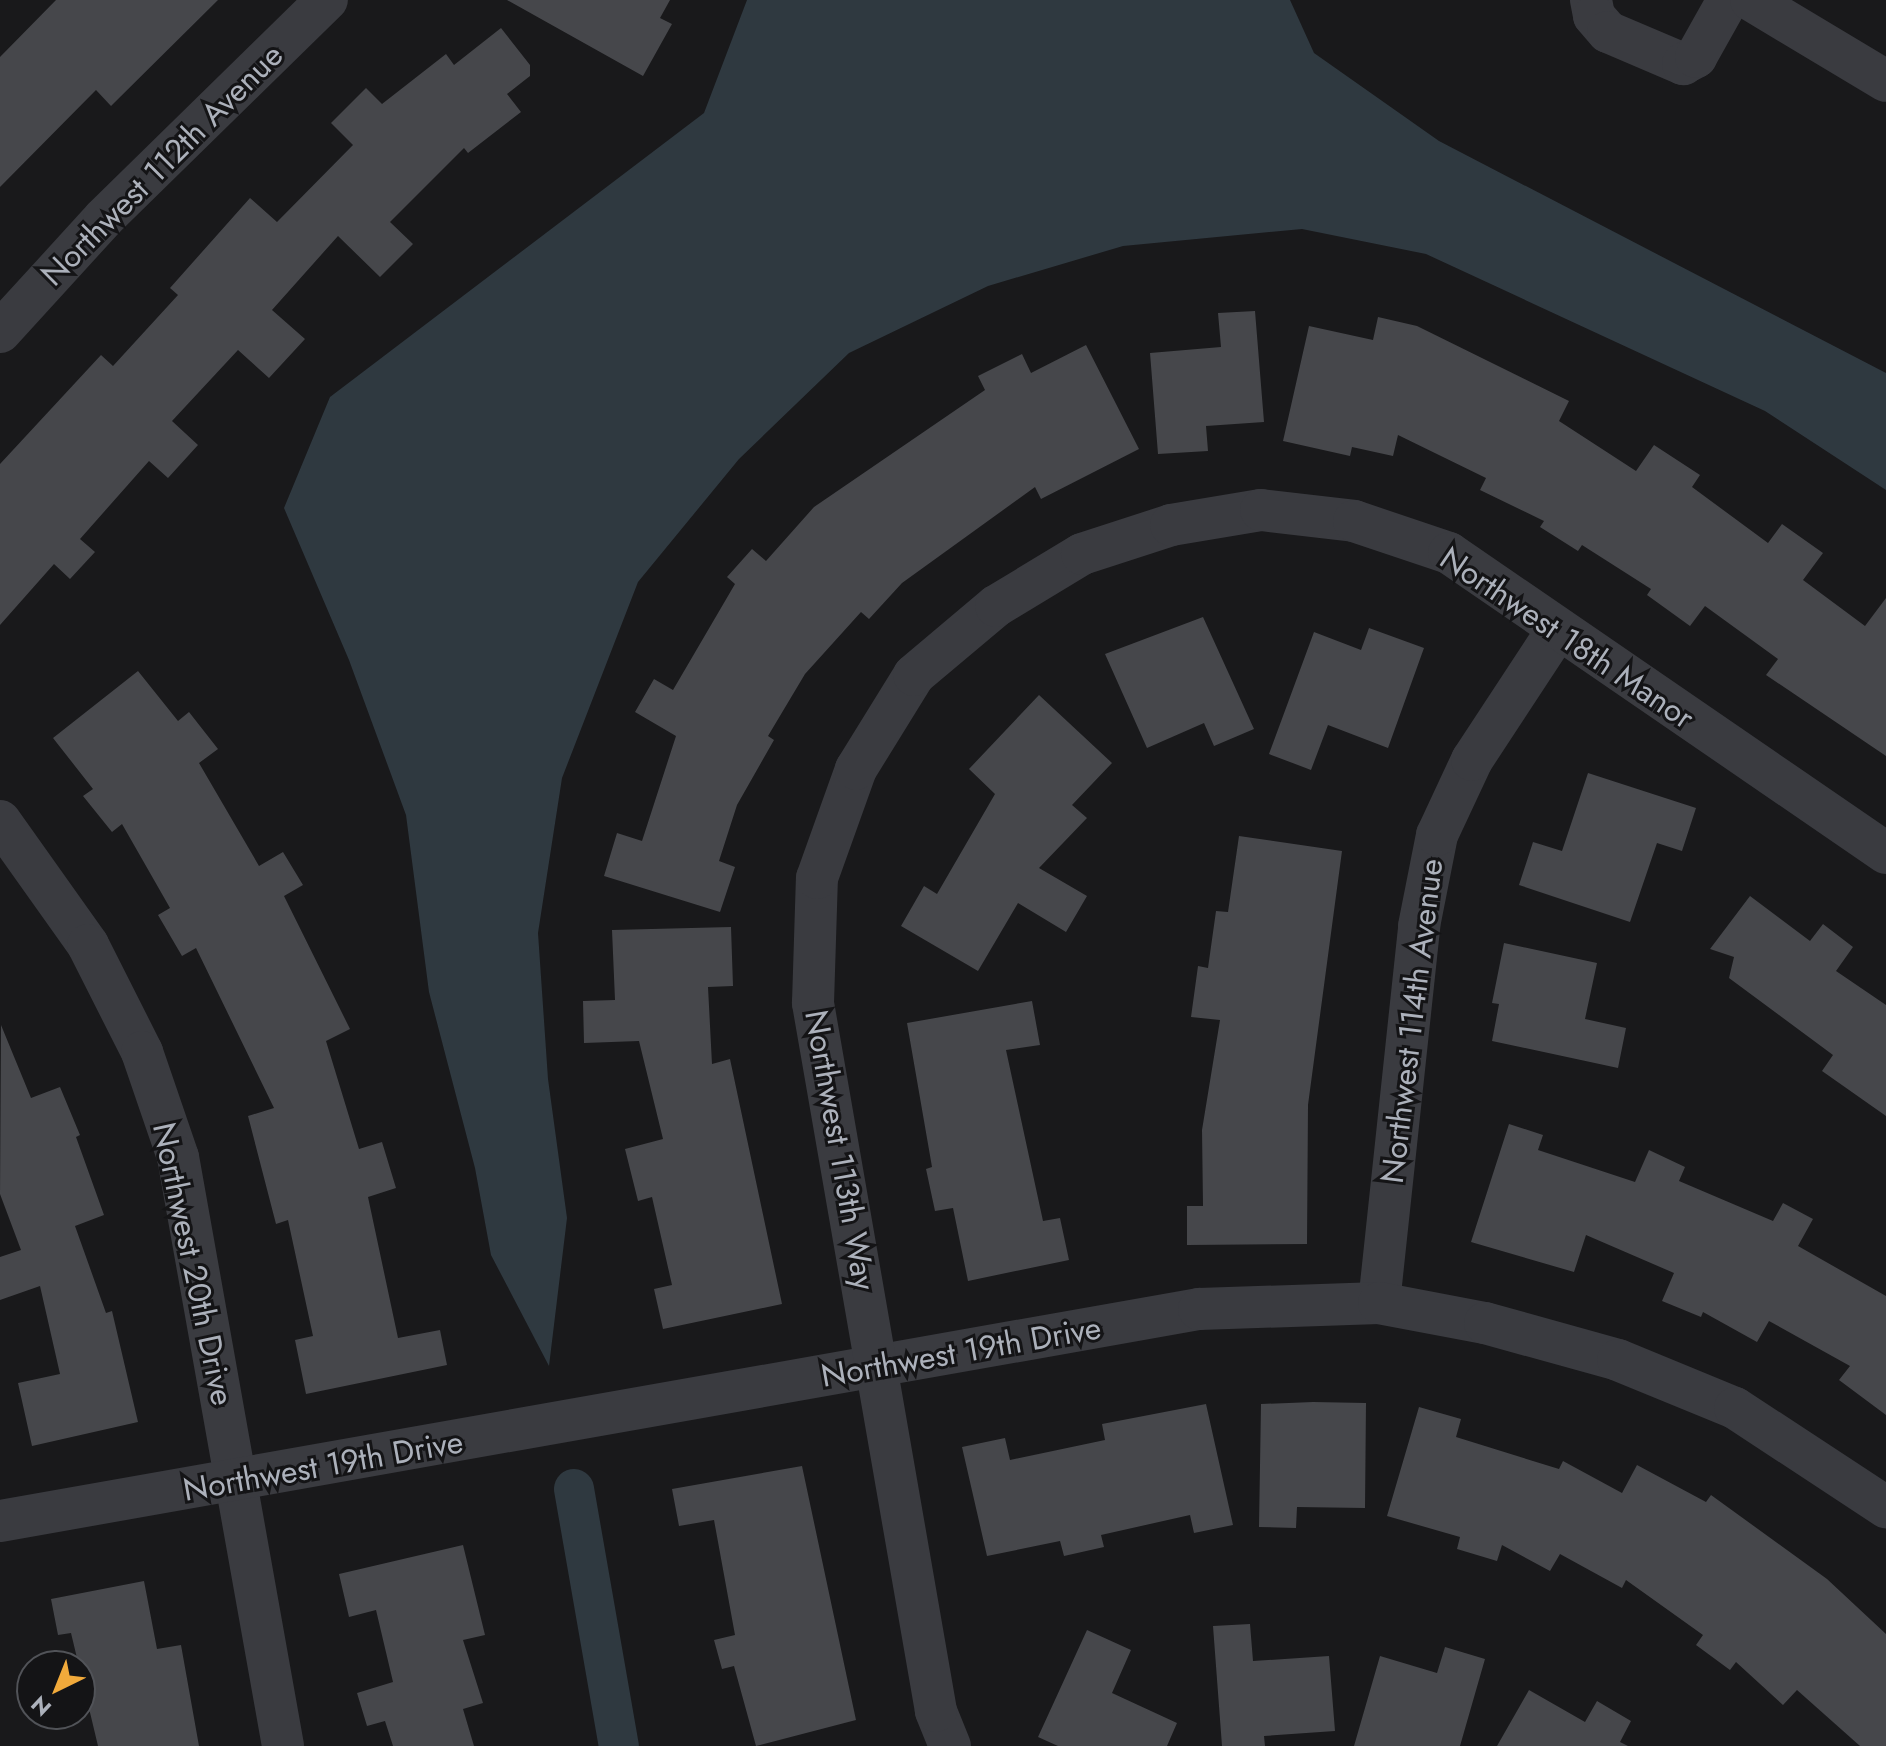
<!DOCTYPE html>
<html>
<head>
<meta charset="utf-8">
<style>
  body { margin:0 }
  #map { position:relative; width:1886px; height:1746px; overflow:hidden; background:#19191b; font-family:Jost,sans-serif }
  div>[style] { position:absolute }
  .water>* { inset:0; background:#2f3940 }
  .canal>* { height:40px; margin:-20px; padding:0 20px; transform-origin:20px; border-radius:20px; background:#2f3940 }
  .building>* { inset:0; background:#46474b }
  .minor>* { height:42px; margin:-21px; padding:0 21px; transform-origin:21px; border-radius:21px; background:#3a3b40 }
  span { translate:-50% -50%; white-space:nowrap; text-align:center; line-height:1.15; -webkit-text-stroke:6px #141416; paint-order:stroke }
  .street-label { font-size:32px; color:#acb1bb }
  .north { position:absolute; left:16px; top:1650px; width:80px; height:80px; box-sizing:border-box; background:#141416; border:2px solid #515358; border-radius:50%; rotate:223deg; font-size:22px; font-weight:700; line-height:32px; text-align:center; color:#acb1bb }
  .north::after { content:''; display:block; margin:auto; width:28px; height:36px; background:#f1aa3b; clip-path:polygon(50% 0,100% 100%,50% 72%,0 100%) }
</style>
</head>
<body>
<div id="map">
  <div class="water">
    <div style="clip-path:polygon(747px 0,1290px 0,1314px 53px,1439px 141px,1886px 373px,1886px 490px,1765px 411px,1426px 254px,1302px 229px,1123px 246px,988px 286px,849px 353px,739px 459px,638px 582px,562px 778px,538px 933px,548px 1079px,567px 1218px,549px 1366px,491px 1255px,475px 1168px,429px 992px,406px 815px,349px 660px,284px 508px,330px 397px,704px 113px)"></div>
  </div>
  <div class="canal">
    <div style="left:574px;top:1489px;width:261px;rotate:80.1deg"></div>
  </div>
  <div class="building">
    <div style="clip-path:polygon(56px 0,218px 0,111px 106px,96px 90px,0 187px,0 57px)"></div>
    <div style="clip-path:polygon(507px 0,670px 0,660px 18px,672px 24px,643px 76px)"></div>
    <div style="clip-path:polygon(501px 28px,530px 65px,530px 76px,507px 94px,521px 112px,468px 153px,464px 148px,390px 222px,413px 244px,380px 277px,338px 236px,272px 310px,305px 339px,269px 378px,238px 350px,172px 421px,198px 445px,168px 478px,149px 461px,80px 539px,95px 552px,70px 579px,54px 564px,0 625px,0 464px,101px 355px,113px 366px,178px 295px,170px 288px,250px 198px,277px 222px,353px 145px,331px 123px,366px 88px,382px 104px,446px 54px,454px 65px)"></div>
    <div style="clip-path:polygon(1255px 311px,1264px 422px,1206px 426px,1208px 451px,1158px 454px,1150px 353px,1221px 347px,1218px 313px)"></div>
    <div style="clip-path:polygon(1378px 317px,1417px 326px,1569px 401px,1559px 421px,1636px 471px,1654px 445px,1700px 475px,1692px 487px,1768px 543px,1782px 524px,1823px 553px,1803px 580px,1865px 626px,1886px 598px,1886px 756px,1766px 675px,1778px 659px,1705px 606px,1690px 626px,1647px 595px,1651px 589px,1582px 545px,1578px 551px,1540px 527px,1544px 521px,1480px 490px,1486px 478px,1398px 435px,1393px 456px,1352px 447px,1350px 456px,1283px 441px,1309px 326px,1373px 340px)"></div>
    <div style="clip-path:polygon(1086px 345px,1139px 449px,1041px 499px,1035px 487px,902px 583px,869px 619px,861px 612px,805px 674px,768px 736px,774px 740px,737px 805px,719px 861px,735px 867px,720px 912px,604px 876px,617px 833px,642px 841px,676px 736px,635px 712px,654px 679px,673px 690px,735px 584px,727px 577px,752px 549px,766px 561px,814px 507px,985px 390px,978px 376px,1022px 354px,1031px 373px)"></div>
    <div style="clip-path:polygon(1203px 617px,1254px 729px,1214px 746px,1204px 723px,1147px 748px,1105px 654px)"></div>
    <div style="clip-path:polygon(1369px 628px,1424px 648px,1388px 748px,1328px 725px,1311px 770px,1269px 754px,1314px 632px,1361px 650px)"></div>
    <div style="clip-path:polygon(138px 671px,178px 721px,189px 712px,218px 749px,199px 763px,259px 866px,283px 852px,303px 885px,284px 896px,350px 1029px,326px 1041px,359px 1149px,382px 1142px,396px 1188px,368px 1197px,398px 1338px,440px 1330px,447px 1365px,306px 1394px,295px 1340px,313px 1336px,288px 1220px,276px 1224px,248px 1116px,274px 1108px,196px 948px,182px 956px,158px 915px,170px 908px,122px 824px,112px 832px,83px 796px,93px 789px,53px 738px)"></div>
    <div style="clip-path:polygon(1039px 695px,1112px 763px,1072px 805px,1087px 818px,1039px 868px,1087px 896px,1066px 932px,1018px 903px,978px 971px,901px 926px,924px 886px,937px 894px,995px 794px,969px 769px)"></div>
    <div style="clip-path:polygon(1588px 773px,1696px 808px,1682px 851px,1657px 843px,1630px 922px,1519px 885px,1533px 842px,1562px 851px)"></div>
    <div style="clip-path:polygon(1239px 836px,1342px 851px,1308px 1105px,1307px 1244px,1187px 1245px,1187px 1206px,1203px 1206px,1202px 1130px,1220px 1020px,1191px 1017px,1198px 966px,1208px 968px,1216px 911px,1228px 912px)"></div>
    <div style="clip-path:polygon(1750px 896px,1810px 941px,1823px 924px,1853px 947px,1836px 971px,1886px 1005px,1886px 1116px,1822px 1071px,1833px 1055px,1729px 978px,1734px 957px,1710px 949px)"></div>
    <div style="clip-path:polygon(731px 927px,733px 986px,708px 987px,712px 1064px,730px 1059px,782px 1304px,663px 1329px,654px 1289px,672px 1285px,652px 1197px,638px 1201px,625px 1149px,663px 1139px,639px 1041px,584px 1043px,583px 1001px,615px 1000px,612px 930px)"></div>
    <div style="clip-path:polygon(1504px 943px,1597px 963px,1585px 1019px,1626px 1028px,1618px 1068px,1492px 1041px,1499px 1004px,1492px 1003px)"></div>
    <div style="clip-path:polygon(1032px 1001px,1040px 1045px,1006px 1050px,1043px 1221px,1060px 1218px,1069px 1260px,968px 1281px,953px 1208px,935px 1211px,926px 1169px,932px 1167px,907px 1023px)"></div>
    <div style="clip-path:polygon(1px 1025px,31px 1098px,60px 1087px,80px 1135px,76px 1137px,104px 1215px,75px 1226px,106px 1313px,112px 1311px,138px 1422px,32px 1446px,18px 1383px,60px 1374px,40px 1286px,0 1300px,0 1257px,21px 1250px,0 1194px)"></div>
    <div style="clip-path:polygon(1509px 1124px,1543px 1135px,1538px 1150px,1635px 1182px,1649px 1150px,1685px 1167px,1679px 1181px,1773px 1221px,1783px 1203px,1813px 1219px,1798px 1246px,1886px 1296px,1886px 1415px,1839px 1380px,1850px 1366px,1769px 1321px,1757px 1342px,1703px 1312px,1701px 1317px,1662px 1301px,1674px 1273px,1586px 1235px,1574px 1272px,1471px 1242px)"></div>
    <div style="clip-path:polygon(1313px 1402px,1366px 1403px,1365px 1508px,1297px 1507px,1296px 1528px,1259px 1527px,1261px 1404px)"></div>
    <div style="clip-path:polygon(1206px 1404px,1233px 1525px,1194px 1533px,1190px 1515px,1101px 1535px,1104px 1547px,1064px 1556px,1060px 1541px,987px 1556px,962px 1447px,1005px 1438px,1010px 1460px,1105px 1440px,1102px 1424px)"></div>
    <div style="clip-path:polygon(1419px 1407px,1461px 1419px,1456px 1437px,1559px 1469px,1563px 1461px,1622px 1493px,1637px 1465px,1706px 1502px,1711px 1495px,1827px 1579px,1886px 1634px,1886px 1746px,1860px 1746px,1797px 1690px,1783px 1705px,1736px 1662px,1730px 1670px,1696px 1645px,1703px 1635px,1626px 1580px,1622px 1588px,1560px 1554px,1550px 1571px,1502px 1545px,1497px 1561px,1457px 1549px,1460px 1537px,1387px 1516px)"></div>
    <div style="clip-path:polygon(802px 1466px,856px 1720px,756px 1746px,734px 1666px,722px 1669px,714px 1640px,735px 1635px,714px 1520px,679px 1526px,672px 1489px)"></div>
    <div style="clip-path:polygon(463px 1545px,485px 1635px,463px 1640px,483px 1703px,463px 1709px,474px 1746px,393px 1746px,385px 1721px,367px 1726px,357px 1693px,393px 1682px,376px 1610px,349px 1617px,339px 1574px)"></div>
    <div style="clip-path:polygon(144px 1581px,157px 1649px,181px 1645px,199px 1746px,98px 1746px,71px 1633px,58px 1635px,51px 1599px)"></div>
    <div style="clip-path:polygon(1250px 1624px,1253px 1661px,1329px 1656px,1335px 1731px,1264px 1736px,1265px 1746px,1222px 1746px,1213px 1626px)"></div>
    <div style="clip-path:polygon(1087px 1630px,1131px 1650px,1112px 1693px,1177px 1723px,1167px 1746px,1058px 1746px,1038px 1737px)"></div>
    <div style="clip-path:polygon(1445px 1647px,1485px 1659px,1460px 1746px,1354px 1746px,1380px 1656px,1437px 1673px)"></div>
    <div style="clip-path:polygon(1529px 1690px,1585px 1722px,1597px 1701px,1631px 1721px,1620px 1742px,1628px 1746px,1497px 1746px)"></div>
  </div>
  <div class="minor">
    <div style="left:1591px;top:0;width:16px;rotate:79deg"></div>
    <div style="left:1594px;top:16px;width:21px;rotate:49deg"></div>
    <div style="left:1608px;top:32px;width:82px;rotate:23.1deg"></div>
    <div style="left:1683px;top:64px;width:15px;rotate:-28deg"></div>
    <div style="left:1696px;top:57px;width:65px;rotate:-60.7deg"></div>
    <div style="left:1751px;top:0;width:157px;rotate:31deg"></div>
    <div style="left:0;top:332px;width:154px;rotate:-47.6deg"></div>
    <div style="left:104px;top:218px;width:312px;rotate:-44.4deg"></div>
    <div style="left:0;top:821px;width:152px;rotate:54.6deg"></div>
    <div style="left:88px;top:945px;width:120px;rotate:63.2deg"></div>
    <div style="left:142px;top:1052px;width:111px;rotate:71.1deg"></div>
    <div style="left:178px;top:1157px;width:598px;rotate:79.89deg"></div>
    <div style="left:1379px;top:1303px;width:379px;rotate:-83.9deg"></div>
    <div style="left:1419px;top:926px;width:93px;rotate:-78.8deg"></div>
    <div style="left:1437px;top:835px;width:83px;rotate:-65deg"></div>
    <div style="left:1472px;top:760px;width:157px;rotate:-56.7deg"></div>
    <div style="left:0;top:1521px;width:1218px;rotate:-10.03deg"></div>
    <div style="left:1199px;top:1309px;width:180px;rotate:-1.9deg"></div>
    <div style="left:1379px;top:1303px;width:108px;rotate:10.7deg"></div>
    <div style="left:1485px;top:1323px;width:138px;rotate:15.5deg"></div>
    <div style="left:1618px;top:1360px;width:126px;rotate:22.3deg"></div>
    <div style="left:1735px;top:1408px;width:181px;rotate:33.3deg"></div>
    <div style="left:950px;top:1746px;width:38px;rotate:-112deg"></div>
    <div style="left:936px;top:1711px;width:719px;rotate:-99.86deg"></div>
    <div style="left:813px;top:1003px;width:125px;rotate:-88.2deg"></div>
    <div style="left:817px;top:878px;width:116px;rotate:-70.3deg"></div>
    <div style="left:856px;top:769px;width:110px;rotate:-58.3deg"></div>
    <div style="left:914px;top:675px;width:107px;rotate:-40.1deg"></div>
    <div style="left:996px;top:606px;width:100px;rotate:-31.2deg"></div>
    <div style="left:1082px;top:554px;width:94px;rotate:-18deg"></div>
    <div style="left:1171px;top:525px;width:91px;rotate:-9.5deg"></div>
    <div style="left:1261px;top:510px;width:94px;rotate:6.7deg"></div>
    <div style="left:1354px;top:521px;width:100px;rotate:18.6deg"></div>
    <div style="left:1449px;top:553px;width:530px;rotate:34.47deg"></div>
  </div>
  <div class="street-label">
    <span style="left:162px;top:165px;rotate:-45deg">Northwest 112th Avenue</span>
    <span style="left:1567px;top:638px;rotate:34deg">Northwest 18th Manor</span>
    <span style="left:1412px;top:1021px;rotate:-83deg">Northwest 114th Avenue</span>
    <span style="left:840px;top:1150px;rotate:80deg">Northwest 113th Way</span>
    <span style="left:193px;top:1264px;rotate:78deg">Northwest 20th Drive</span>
    <span style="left:961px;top:1352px;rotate:-10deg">Northwest 19th Drive</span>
    <span style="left:323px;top:1466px;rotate:-10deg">Northwest 19th Drive</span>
  </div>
  <div class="north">N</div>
</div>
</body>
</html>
